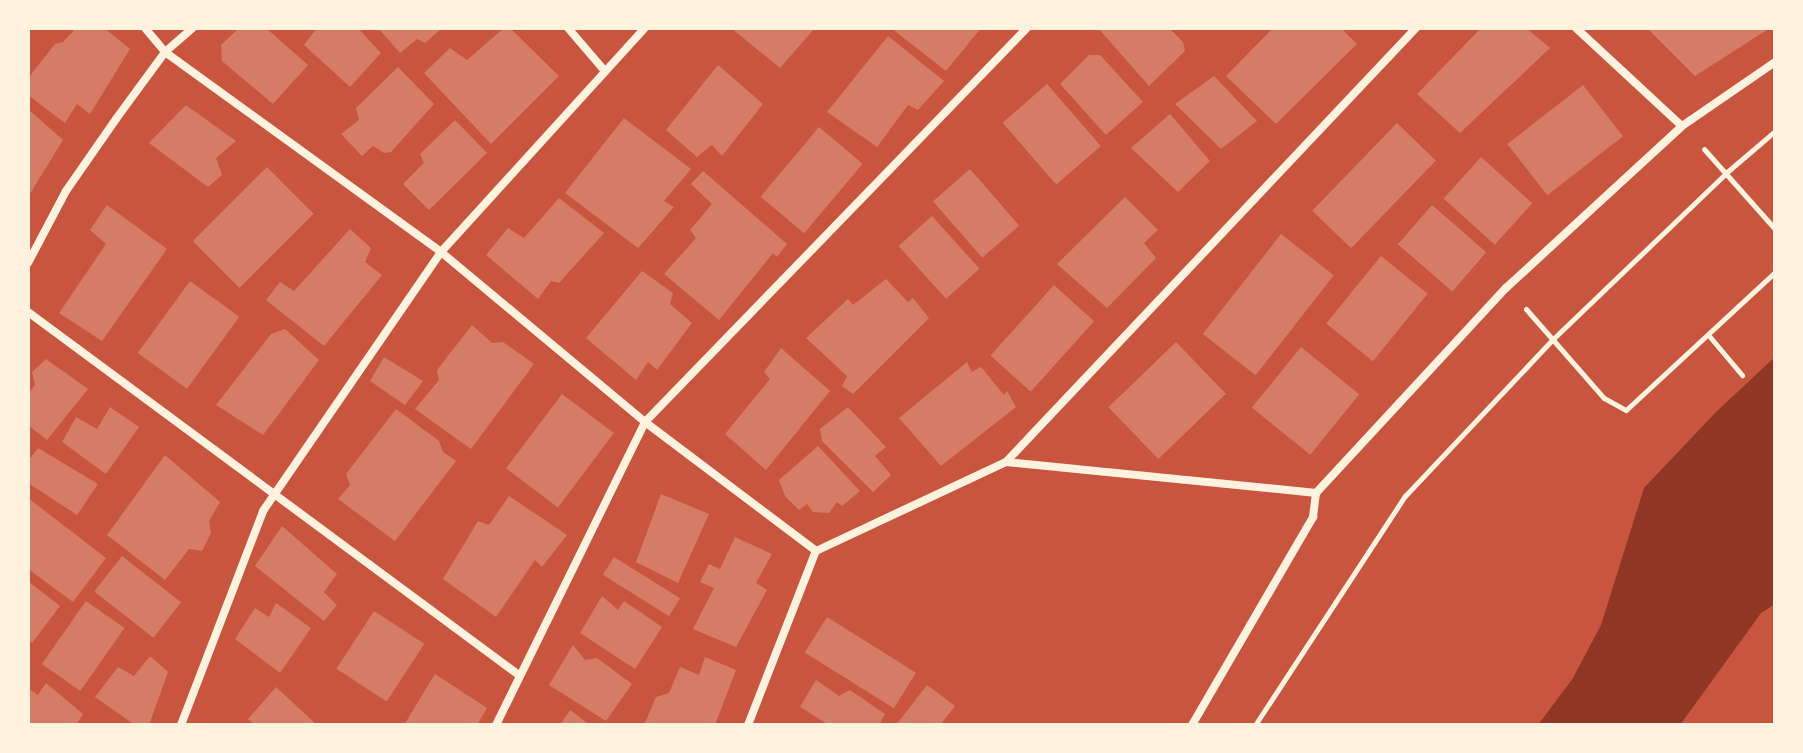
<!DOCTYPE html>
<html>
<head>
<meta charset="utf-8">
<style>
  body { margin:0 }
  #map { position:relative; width:1803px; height:753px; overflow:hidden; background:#c8553d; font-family:Commissioner,sans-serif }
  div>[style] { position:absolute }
  .water>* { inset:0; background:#8f3625 }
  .building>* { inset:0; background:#d67c66; transform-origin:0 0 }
  .path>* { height:5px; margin:-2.5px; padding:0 2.5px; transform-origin:2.5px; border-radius:2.5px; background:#fff3e0 }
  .minor>* { height:8px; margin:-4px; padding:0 4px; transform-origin:4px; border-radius:4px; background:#fff3e0 }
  span { translate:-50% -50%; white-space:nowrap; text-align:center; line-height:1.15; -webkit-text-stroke:6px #fff3e0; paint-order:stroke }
  .frame { position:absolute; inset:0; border:30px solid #fff3e0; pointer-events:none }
</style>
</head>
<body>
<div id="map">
  <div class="water">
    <div style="clip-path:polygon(1775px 357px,1775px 604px,1761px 613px,1680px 725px,1538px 725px,1573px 678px,1601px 625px,1644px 488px,1716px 412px)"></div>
  </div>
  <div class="building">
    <div style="clip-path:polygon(76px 28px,104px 28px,130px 49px,90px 114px,77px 104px,65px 123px,28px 95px,28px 78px,55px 44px,63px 42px)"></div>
    <div style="clip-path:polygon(239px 28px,266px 28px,308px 65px,273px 104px,222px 61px,221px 45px)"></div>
    <div style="clip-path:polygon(317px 28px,358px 28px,381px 53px,350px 87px,304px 45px)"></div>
    <div style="clip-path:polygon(378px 28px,442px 28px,425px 43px,417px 39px,400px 53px)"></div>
    <div style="clip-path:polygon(504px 28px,510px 28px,559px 76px,491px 144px,424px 73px,450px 48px,467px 60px)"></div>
    <div style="clip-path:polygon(731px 28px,815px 28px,780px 68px)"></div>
    <div style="clip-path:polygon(891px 28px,981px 28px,946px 71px)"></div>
    <div style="clip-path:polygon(1098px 28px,1169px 28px,1183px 42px,1185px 51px,1149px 86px)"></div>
    <div style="clip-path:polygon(1273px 28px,1341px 28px,1357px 44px,1276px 124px,1226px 76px)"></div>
    <div style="clip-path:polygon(1481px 28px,1526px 28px,1550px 48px,1460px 133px,1417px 94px)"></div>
    <div style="clip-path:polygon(1647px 28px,1770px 28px,1695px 76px)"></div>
    <div style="clip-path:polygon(888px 36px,944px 81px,918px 110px,908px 105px,877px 147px,827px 112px)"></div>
    <div style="clip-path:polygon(1089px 55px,1100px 55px,1143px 102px,1106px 135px,1060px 84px)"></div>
    <div style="clip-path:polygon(718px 65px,763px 104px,722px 156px,712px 145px,697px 157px,666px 130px)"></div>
    <div style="clip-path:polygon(398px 67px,434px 104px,391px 152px,384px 153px,373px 146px,362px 156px,341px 134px,359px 120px,356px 108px)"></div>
    <div style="clip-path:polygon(1214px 76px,1257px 121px,1221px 149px,1175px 104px)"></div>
    <div style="left:1047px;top:84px;width:82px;height:59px;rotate:49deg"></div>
    <div style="left:1583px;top:85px;width:65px;height:96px;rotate:52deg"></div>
    <div style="clip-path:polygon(186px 105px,236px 141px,216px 158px,222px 175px,208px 187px,149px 143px)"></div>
    <div style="clip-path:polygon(28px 109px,63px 140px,28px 197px)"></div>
    <div style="clip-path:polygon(1170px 114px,1210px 161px,1178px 192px,1131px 148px)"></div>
    <div style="clip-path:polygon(624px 118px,691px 169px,664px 201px,674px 207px,638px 248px,565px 193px)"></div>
    <div style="clip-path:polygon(455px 120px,487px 153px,429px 210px,403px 184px,424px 163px,420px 154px)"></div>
    <div style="left:1397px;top:123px;width:54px;height:122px;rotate:44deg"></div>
    <div style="left:819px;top:127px;width:57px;height:91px;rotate:40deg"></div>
    <div style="left:1481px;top:157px;width:69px;height:56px;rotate:42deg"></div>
    <div style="left:267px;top:167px;width:66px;height:105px;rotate:45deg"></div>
    <div style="left:970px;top:169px;width:75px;height:49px;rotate:49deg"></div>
    <div style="clip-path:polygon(703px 171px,787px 244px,777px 257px,773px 253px,719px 320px,664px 274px,696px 238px,690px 230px,712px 204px,691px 184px)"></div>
    <div style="clip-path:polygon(1125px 197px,1158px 230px,1144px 243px,1156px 258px,1107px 308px,1057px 264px)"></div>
    <div style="clip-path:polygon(559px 198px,604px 233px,559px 283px,551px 281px,538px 299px,486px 255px,508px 228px,524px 238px)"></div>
    <div style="clip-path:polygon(107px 205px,167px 249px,102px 341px,59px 313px,106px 244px,90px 230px)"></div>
    <div style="left:1432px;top:205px;width:72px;height:52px;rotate:41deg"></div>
    <div style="left:932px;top:216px;width:71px;height:45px;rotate:48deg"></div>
    <div style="clip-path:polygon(350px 229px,371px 248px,365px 262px,382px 275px,324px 346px,266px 300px,280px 282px,294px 291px)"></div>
    <div style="left:1281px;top:234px;width:67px;height:127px;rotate:38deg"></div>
    <div style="left:1381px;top:256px;width:60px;height:87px;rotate:39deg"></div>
    <div style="clip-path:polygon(642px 271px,673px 293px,670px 304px,692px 323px,657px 370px,648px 362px,636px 380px,586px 338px)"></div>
    <div style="clip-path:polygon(886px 279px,908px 302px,913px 298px,929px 318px,853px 394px,842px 386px,847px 376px,806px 338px,848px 299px,853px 305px)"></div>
    <div style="left:190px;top:281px;width:61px;height:89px;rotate:36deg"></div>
    <div style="left:1054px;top:285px;width:54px;height:95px;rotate:42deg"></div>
    <div style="clip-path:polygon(472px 325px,492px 343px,503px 342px,534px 364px,471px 449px,415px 409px,439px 380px,437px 370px)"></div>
    <div style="clip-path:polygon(285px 329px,319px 360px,263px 435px,216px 405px,271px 334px)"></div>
    <div style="left:1176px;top:342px;width:72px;height:94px;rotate:46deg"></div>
    <div style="left:1301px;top:347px;width:75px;height:78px;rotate:39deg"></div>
    <div style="clip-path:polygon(781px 348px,830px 391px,766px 470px,725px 434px,770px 379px,764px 372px)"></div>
    <div style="clip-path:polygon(384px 357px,423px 381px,405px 405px,370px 381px)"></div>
    <div style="clip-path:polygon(46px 359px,88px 389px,47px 440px,28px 425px,28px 394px,35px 385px,32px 372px)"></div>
    <div style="clip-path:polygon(967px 362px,972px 372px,981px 367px,1004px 395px,1007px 391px,1016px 407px,941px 466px,899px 418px)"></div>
    <div style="left:562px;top:394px;width:65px;height:93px;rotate:37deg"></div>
    <div style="clip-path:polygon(110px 407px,139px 427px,106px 474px,62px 442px,76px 417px,97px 429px)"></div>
    <div style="clip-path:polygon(848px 407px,886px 447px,875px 456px,891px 475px,873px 492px,822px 441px,820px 429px)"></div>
    <div style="clip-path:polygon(396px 409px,439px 441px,443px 452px,456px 461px,395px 541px,338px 499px,350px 485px,346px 474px)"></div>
    <div style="clip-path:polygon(818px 446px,860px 491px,842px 506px,837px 502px,829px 513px,813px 512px,807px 504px,799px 510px,785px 496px,779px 480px)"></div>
    <div style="clip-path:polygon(38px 448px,98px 484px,77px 515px,28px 483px,28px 461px)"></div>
    <div style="clip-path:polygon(165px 455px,220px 502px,209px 521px,211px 533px,202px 551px,189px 549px,165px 580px,107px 535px)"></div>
    <div style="clip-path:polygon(661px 494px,709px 514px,678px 583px,636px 562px)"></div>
    <div style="clip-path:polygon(509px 496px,567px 535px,542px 567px,535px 560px,496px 617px,443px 579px,478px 521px,489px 525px)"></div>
    <div style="clip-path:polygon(28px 498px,106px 558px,73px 602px,28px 569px)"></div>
    <div style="clip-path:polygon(282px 526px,337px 574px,324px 592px,337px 605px,324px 621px,255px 566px)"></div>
    <div style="clip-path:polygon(735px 537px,772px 554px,756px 583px,767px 590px,736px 647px,693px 629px,714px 588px,700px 582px,709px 564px,720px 569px)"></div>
    <div style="left:122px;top:556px;width:75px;height:45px;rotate:38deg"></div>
    <div style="left:614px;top:557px;width:78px;height:21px;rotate:32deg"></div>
    <div style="clip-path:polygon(28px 581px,60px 606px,32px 643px,28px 640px)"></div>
    <div style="clip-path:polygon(602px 596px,618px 610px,624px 601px,662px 627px,635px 669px,580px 633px)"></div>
    <div style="left:86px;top:601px;width:47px;height:77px;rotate:35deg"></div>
    <div style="clip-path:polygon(276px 603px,311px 628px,280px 673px,235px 639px,255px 608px,269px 617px)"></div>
    <div style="left:374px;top:611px;width:60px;height:69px;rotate:33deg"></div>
    <div style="left:827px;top:617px;width:105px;height:42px;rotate:32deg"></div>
    <div style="clip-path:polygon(573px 645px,585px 660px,597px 658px,632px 684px,606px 721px,549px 685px)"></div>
    <div style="clip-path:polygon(150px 656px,168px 672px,149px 725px,135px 725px,95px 697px,118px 667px,134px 676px)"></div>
    <div style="clip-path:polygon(705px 657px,736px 670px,715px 725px,644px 725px,656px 697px,669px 693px,680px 667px,699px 675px)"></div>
    <div style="clip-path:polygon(435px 674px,487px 708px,477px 725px,404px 725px)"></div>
    <div style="clip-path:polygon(816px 680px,839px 696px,850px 690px,885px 714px,879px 725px,829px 725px,800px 707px)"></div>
    <div style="clip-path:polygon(46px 683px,83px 714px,76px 725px,28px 725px,28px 688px,38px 695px)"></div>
    <div style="clip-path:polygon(927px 685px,955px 706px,940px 725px,896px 725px)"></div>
    <div style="clip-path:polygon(276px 687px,317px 725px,255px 725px,248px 719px)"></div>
    <div style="clip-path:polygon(570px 710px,590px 725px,560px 725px)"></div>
  </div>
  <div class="path">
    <div style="left:1704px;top:149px;width:107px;rotate:48.4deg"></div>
    <div style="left:1526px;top:309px;width:118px;rotate:48.8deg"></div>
    <div style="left:1604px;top:398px;width:25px;rotate:29deg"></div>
    <div style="left:1626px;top:410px;width:203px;rotate:-42.8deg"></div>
    <div style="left:1710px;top:337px;width:50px;rotate:49.9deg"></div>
    <div style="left:1255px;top:725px;width:274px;rotate:-56.8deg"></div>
    <div style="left:1405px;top:496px;width:216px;rotate:-46.7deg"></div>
    <div style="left:1553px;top:339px;width:241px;rotate:-43.8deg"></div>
    <div style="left:1727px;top:172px;width:63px;rotate:-40.5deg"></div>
  </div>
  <div class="minor">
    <div style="left:145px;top:28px;width:31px;rotate:50deg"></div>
    <div style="left:165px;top:52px;width:341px;rotate:35.9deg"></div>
    <div style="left:441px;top:252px;width:266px;rotate:39.8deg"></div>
    <div style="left:645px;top:422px;width:214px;rotate:37deg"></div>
    <div style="left:568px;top:28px;width:55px;rotate:49.4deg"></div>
    <div style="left:1576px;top:28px;width:144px;rotate:42.8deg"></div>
    <div style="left:28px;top:263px;width:81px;rotate:-62.2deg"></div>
    <div style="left:66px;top:191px;width:88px;rotate:-55.2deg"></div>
    <div style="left:116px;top:119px;width:83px;rotate:-53.8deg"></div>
    <div style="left:165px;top:52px;width:37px;rotate:-41deg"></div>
    <div style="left:28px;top:312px;width:611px;rotate:36.48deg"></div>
    <div style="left:1006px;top:462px;width:312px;rotate:5.7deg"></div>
    <div style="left:181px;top:725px;width:229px;rotate:-69deg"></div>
    <div style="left:263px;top:511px;width:314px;rotate:-55.5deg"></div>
    <div style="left:441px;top:252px;width:303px;rotate:-47.7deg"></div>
    <div style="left:496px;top:725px;width:338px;rotate:-63.8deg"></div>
    <div style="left:645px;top:422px;width:549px;rotate:-45.89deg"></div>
    <div style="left:748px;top:725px;width:187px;rotate:-68.7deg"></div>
    <div style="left:816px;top:551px;width:210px;rotate:-25.1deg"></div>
    <div style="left:1006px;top:462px;width:597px;rotate:-46.63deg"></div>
    <div style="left:1192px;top:725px;width:241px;rotate:-59.8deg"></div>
    <div style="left:1313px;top:517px;width:24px;rotate:-83deg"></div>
    <div style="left:1316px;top:493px;width:280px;rotate:-47.2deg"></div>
    <div style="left:1506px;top:288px;width:239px;rotate:-42.6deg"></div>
    <div style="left:1682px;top:126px;width:113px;rotate:-34.5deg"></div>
  </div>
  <div class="frame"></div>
</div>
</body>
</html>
